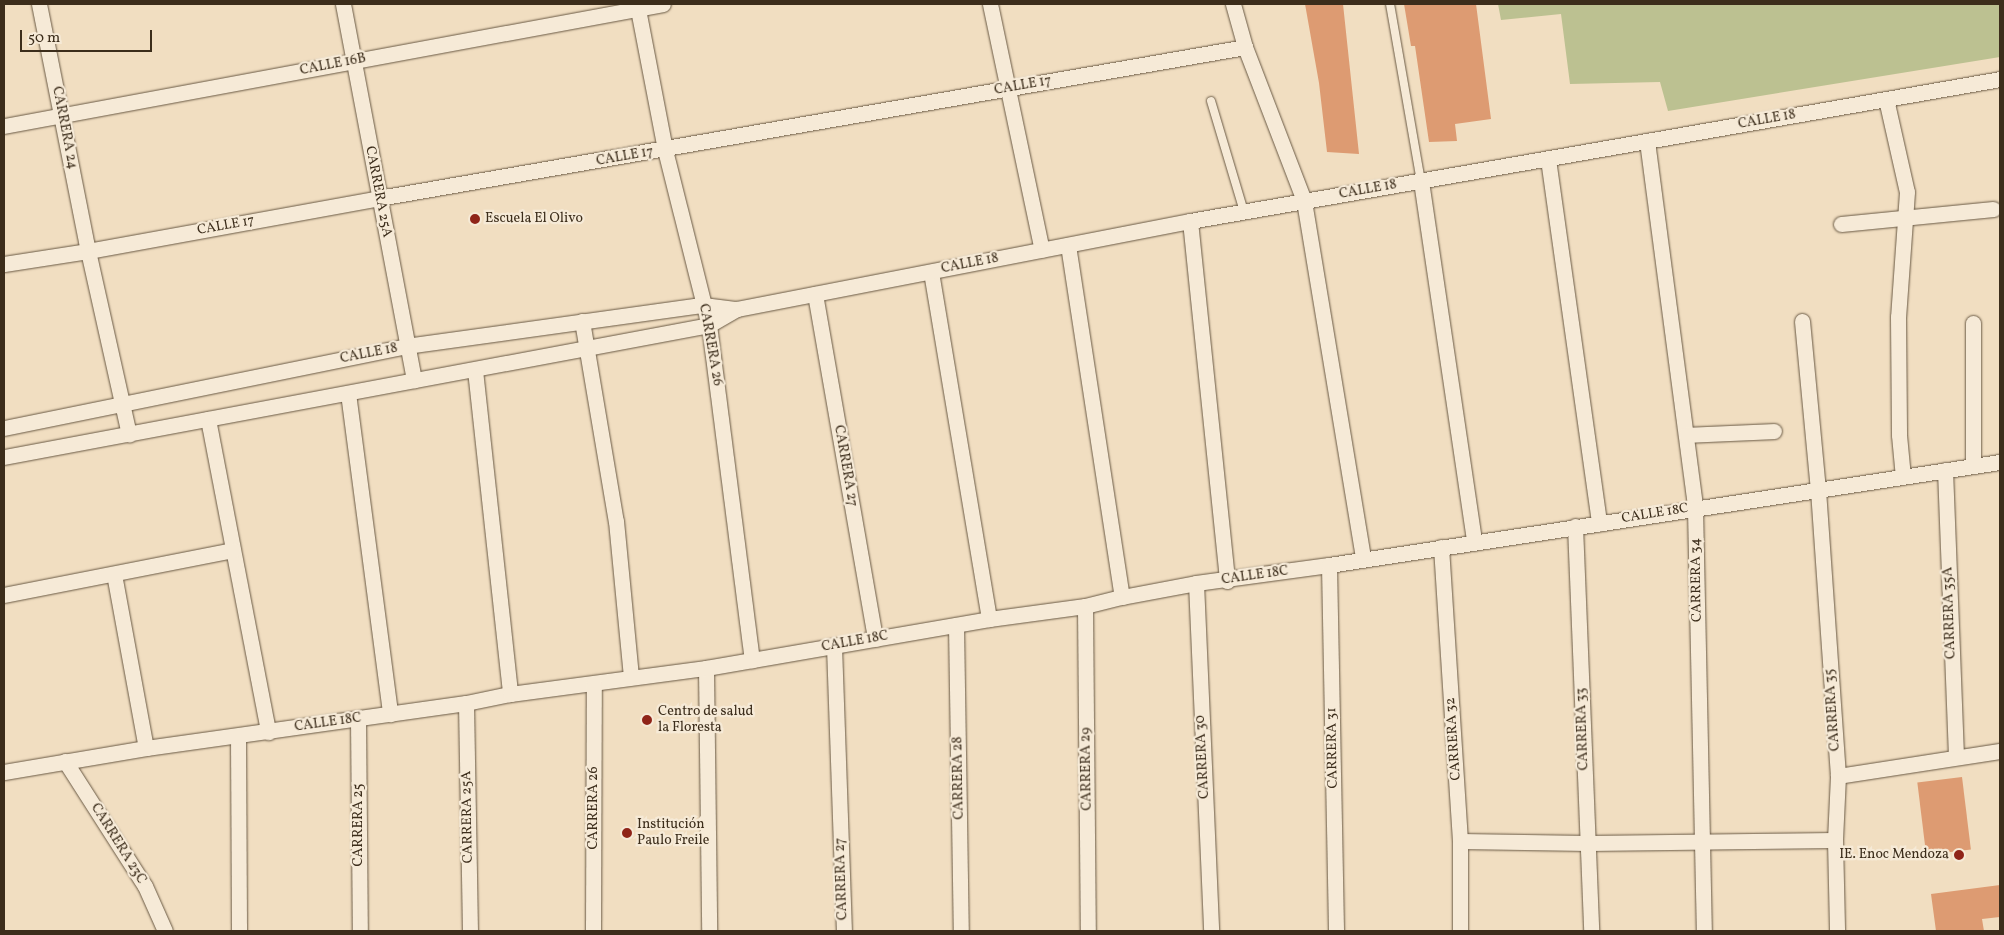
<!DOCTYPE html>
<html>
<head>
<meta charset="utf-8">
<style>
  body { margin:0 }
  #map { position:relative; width:2004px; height:935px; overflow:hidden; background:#f1dec1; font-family:Vollkorn,serif }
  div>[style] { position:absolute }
  .green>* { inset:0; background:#bcc191 }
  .building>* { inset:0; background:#dd9b72; transform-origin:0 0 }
  .roads { filter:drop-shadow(0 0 1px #695944) drop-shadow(0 0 1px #695944) }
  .lane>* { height:8px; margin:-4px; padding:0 4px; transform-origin:4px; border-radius:4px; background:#f6ead7 }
  .street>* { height:15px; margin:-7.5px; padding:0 7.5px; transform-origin:7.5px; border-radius:7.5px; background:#f6ead7 }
  .dots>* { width:14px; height:14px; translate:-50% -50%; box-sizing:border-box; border:2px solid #f6ead7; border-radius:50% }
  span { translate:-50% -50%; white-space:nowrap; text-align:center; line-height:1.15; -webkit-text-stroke:4.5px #f6ead7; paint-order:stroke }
  .street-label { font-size:14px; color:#3c2d1b }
  .poi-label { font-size:14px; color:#3c2d1b }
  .left { translate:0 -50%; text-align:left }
  .right { translate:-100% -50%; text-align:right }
  .frame { position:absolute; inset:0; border:5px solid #3c2d1b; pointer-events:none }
  .scale { position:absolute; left:20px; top:30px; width:132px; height:22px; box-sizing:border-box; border:2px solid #3c2d1b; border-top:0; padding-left:6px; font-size:15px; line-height:18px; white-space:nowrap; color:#3c2d1b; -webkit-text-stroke:4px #f6ead7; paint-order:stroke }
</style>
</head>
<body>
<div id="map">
  <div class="green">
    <div style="clip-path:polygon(1498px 4px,2000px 4px,2000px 57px,1668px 111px,1660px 82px,1570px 84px,1561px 14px,1501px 20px)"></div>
  </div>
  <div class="building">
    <div style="clip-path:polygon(1305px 4px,1343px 4px,1359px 154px,1327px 152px,1319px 83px)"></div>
    <div style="clip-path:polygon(1404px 4px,1476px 4px,1491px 119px,1455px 124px,1457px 141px,1429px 142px,1415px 46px,1411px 46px)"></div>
    <div style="left:1962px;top:777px;width:73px;height:45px;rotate:83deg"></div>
    <div style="clip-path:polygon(2000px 885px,2000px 917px,1982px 919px,1984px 931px,1936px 931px,1931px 894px)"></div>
  </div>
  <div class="roads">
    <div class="lane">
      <div style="left:1390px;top:4px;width:180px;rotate:80.1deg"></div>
      <div style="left:1211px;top:101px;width:116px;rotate:73.4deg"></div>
    </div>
    <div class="street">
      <div style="left:39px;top:4px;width:252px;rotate:78.8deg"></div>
      <div style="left:88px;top:251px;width:188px;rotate:77.4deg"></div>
      <div style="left:343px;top:4px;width:383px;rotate:79.3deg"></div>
      <div style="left:637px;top:4px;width:149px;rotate:79.1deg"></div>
      <div style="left:665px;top:150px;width:180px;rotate:75.9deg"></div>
      <div style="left:709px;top:325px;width:338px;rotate:82.7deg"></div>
      <div style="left:990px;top:4px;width:251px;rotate:78.1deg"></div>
      <div style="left:1233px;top:4px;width:45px;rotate:74.4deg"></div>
      <div style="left:1245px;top:47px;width:165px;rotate:69deg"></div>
      <div style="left:1304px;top:201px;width:363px;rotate:80.6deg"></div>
      <div style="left:1886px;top:99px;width:95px;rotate:77.3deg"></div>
      <div style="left:1907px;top:192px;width:125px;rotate:94.1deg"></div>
      <div style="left:1898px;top:317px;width:118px;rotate:89.5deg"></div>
      <div style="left:1899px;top:435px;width:42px;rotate:84.6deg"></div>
      <div style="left:4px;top:126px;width:670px;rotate:-10.49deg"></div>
      <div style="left:1647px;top:141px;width:370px;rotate:82.5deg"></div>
      <div style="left:1695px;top:508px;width:423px;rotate:88.8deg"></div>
      <div style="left:1548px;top:159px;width:368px;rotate:82deg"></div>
      <div style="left:1421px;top:181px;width:365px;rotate:81.6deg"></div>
      <div style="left:1190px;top:221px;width:362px;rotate:84.1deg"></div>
      <div style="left:1841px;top:224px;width:153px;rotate:-5.6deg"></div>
      <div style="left:1068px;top:245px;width:356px;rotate:81.3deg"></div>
      <div style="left:4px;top:264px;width:85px;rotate:-8.8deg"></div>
      <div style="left:88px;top:251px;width:296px;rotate:-10.3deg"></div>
      <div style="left:379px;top:198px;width:879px;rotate:-9.89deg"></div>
      <div style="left:931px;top:272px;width:352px;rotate:80.5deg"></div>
      <div style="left:815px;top:294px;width:350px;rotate:80.1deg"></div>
      <div style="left:582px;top:321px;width:203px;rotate:80.4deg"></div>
      <div style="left:616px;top:521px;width:157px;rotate:84.5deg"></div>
      <div style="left:1802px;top:321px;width:170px;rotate:84.6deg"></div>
      <div style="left:1818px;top:490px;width:287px;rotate:86deg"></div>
      <div style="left:1838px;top:776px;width:64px;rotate:92.7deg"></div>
      <div style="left:1835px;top:840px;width:91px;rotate:88.7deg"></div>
      <div style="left:1973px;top:323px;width:143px;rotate:90deg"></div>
      <div style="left:475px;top:370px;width:326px;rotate:83.8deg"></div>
      <div style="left:348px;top:393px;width:324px;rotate:82.5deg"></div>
      <div style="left:208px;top:419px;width:319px;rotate:79.1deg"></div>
      <div style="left:4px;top:428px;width:410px;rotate:-11.5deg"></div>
      <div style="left:406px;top:346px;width:300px;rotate:-7.9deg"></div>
      <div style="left:703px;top:305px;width:34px;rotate:7deg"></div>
      <div style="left:737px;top:309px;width:461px;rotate:-11deg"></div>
      <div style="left:1190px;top:221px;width:822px;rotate:-9.94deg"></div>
      <div style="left:1686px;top:435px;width:88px;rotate:-2.6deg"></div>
      <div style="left:4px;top:457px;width:717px;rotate:-10.6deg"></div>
      <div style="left:709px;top:325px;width:32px;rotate:-30deg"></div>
      <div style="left:1945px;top:470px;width:287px;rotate:87.8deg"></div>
      <div style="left:1575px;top:526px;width:405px;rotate:87.7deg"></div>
      <div style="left:1441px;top:547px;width:295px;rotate:86.3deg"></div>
      <div style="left:1460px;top:841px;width:90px;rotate:90deg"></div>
      <div style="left:1329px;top:565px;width:366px;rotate:88.9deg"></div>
      <div style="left:114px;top:574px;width:177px;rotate:79.6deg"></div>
      <div style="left:1196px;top:583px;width:348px;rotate:87.5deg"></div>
      <div style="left:4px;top:595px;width:233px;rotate:-11.1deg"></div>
      <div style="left:1085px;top:606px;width:325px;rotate:89.5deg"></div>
      <div style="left:956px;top:625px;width:306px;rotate:89.1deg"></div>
      <div style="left:834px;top:646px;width:285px;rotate:88deg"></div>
      <div style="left:706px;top:668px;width:263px;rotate:89.3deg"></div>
      <div style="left:466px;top:703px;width:228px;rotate:89deg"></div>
      <div style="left:358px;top:718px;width:213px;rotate:89.5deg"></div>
      <div style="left:238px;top:736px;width:195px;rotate:89.7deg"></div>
      <div style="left:65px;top:761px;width:148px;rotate:57.4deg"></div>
      <div style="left:145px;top:886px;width:49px;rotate:66deg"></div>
      <div style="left:4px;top:772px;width:144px;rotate:-9.6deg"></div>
      <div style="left:146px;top:748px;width:323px;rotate:-8deg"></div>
      <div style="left:466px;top:703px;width:45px;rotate:-11.6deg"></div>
      <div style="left:510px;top:694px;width:198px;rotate:-7.6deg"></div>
      <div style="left:706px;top:668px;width:287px;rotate:-9.8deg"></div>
      <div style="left:989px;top:619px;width:97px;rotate:-7.7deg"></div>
      <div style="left:1085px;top:606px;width:38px;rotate:-14deg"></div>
      <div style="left:1122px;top:597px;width:75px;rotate:-10.7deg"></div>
      <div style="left:1196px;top:583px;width:134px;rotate:-7.7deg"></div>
      <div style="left:1329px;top:565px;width:679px;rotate:-8.73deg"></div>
      <div style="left:1838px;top:776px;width:164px;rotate:-8.8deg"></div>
      <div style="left:1460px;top:841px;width:128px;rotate:0.9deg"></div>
      <div style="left:1588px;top:843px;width:247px;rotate:-0.7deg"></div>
      <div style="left:593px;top:931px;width:247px;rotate:-89.8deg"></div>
    </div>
  </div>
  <div class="dots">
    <div style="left:475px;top:219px;background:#8f2418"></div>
    <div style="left:647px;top:720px;background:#8f2418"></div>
    <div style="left:627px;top:833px;background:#8f2418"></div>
    <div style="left:1959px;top:855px;background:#8f2418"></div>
  </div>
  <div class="street-label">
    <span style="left:333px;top:65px;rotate:-11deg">CALLE 16B</span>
    <span style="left:1023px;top:86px;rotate:-10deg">CALLE 17</span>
    <span style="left:1767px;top:120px;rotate:-10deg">CALLE 18</span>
    <span style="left:64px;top:128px;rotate:79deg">CARRERA 24</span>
    <span style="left:625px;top:157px;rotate:-10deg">CALLE 17</span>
    <span style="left:1368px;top:190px;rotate:-10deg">CALLE 18</span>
    <span style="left:378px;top:192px;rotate:79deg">CARRERA 25A</span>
    <span style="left:226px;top:226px;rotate:-10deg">CALLE 17</span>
    <span style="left:970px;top:264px;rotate:-11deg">CALLE 18</span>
    <span style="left:710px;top:345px;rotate:80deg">CARRERA 26</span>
    <span style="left:369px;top:354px;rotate:-11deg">CALLE 18</span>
    <span style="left:845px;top:466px;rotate:80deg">CARRERA 27</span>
    <span style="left:1655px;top:514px;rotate:-9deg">CALLE 18C</span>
    <span style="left:1255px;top:576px;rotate:-8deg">CALLE 18C</span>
    <span style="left:1697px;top:580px;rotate:-91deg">CARRERA 34</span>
    <span style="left:1950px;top:613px;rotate:-92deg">CARRERA 35A</span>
    <span style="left:855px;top:642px;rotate:-10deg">CALLE 18C</span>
    <span style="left:1833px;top:710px;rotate:-94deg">CARRERA 35</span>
    <span style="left:328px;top:723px;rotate:-8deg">CALLE 18C</span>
    <span style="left:1583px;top:729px;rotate:-92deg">CARRERA 33</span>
    <span style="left:1454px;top:739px;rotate:-94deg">CARRERA 32</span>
    <span style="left:1333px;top:748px;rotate:-91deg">CARRERA 31</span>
    <span style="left:1203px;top:757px;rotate:-93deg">CARRERA 30</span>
    <span style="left:1087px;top:769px;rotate:-91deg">CARRERA 29</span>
    <span style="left:959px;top:778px;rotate:-91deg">CARRERA 28</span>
    <span style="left:594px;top:808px;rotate:-90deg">CARRERA 26</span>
    <span style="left:468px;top:817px;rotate:-91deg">CARRERA 25A</span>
    <span style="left:359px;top:825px;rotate:-90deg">CARRERA 25</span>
    <span style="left:118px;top:844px;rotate:58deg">CARRERA 23C</span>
    <span style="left:842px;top:879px;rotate:-92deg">CARRERA 27</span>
  </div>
  <div class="poi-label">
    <span class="left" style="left:485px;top:219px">Escuela El Olivo</span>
    <span class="left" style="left:658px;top:720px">Centro de salud<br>la Floresta</span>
    <span class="left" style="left:637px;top:833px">Institución<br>Paulo Freile</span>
    <span class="right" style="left:1949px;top:855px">IE. Enoc Mendoza</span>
  </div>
  <div class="frame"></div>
  <div class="scale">50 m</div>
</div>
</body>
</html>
